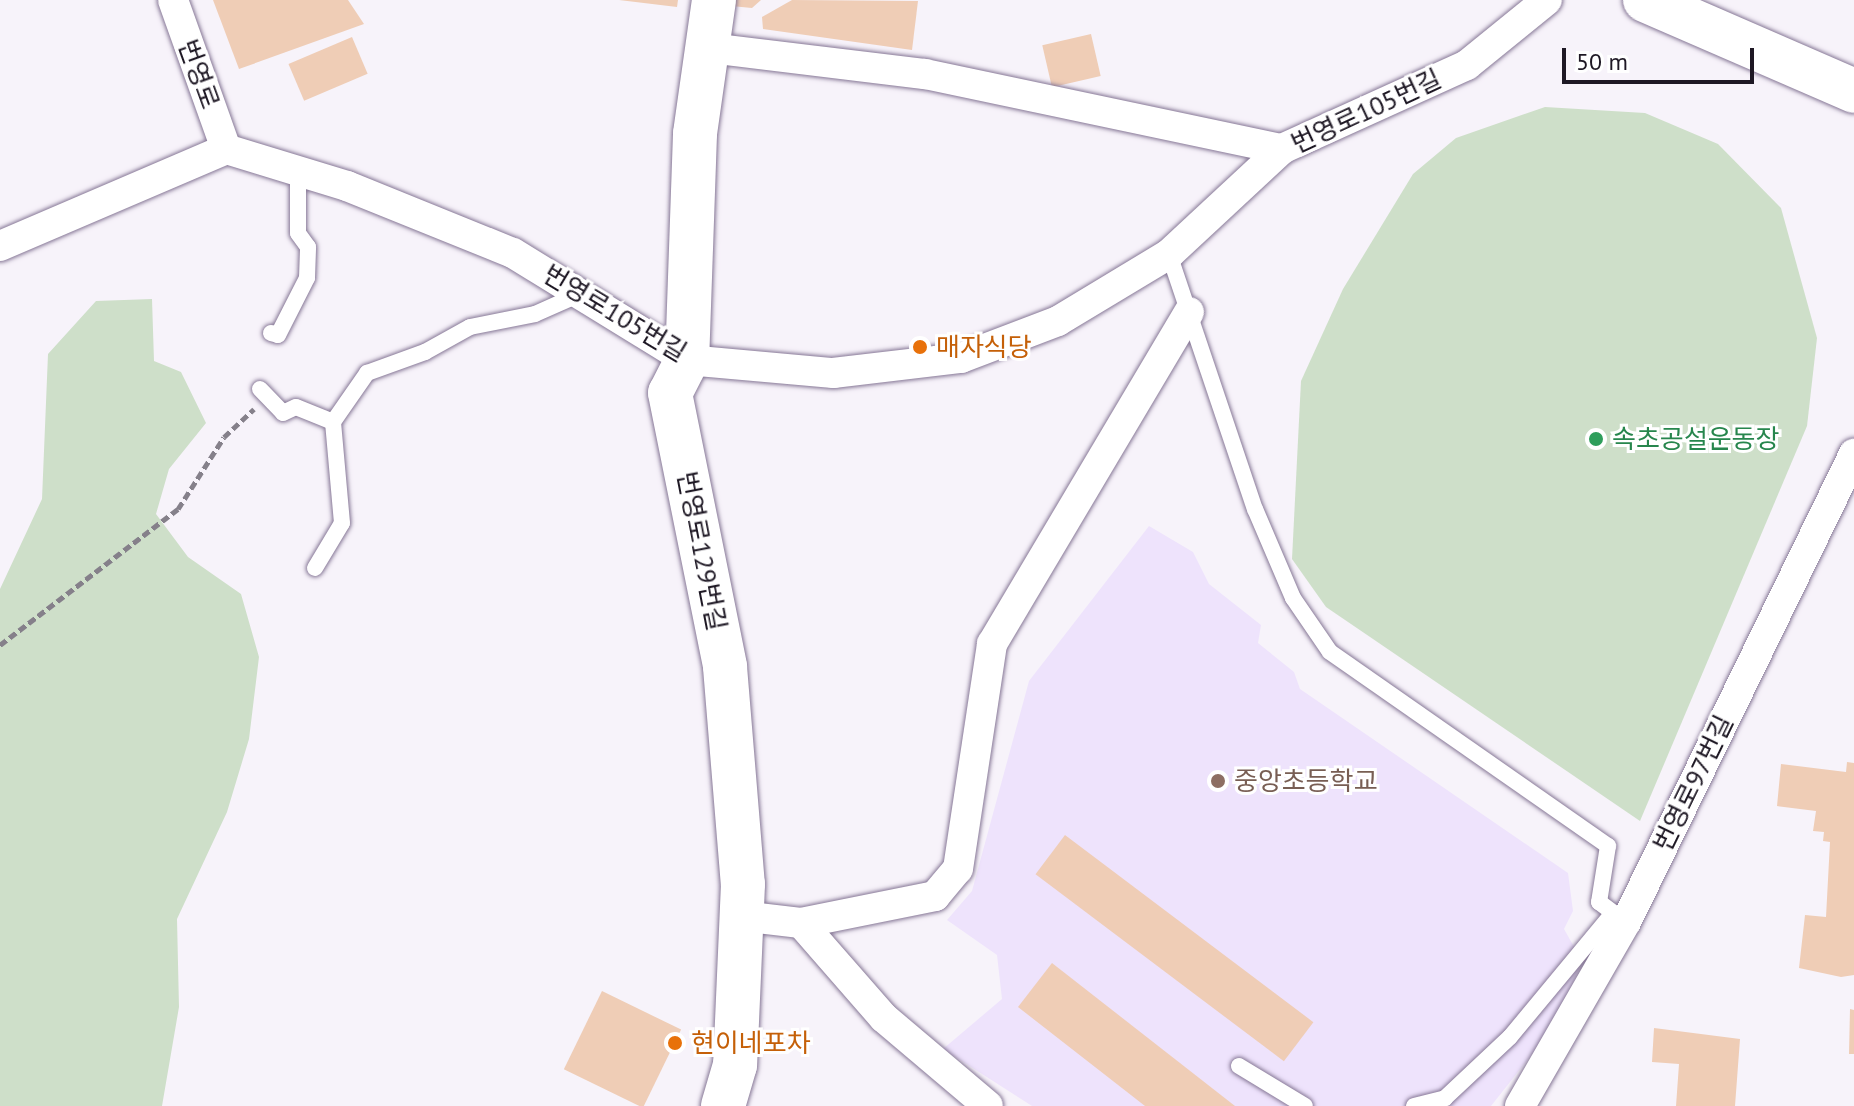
<!DOCTYPE html>
<html>
<head>
<meta charset="utf-8">
<style>
  body { margin:0 }
  #map { position:relative; width:1854px; height:1106px; overflow:hidden; background:#f7f3fa; font-family:"PT Sans","Noto Sans KR",sans-serif }
  div>[style] { position:absolute }
  .built>* { inset:0; background:#eee3fc }
  .green>* { inset:0; background:#cedfc9 }
  .building>* { inset:0; background:#efcdb6; transform-origin:0 0 }
  .path>* { height:5px; margin-top:-2.5px; transform-origin:0; background:repeating-linear-gradient(90deg,#85808a 0 8px,transparent 0 12px) }
  .roads { filter:drop-shadow(0 0 2px #867796) drop-shadow(0 0 2px #867796) }
  .lane>* { height:16px; margin:-8px; padding:0 8px; transform-origin:8px; border-radius:8px; background:#fff }
  .street>* { height:30px; margin:-15px; padding:0 15px; transform-origin:15px; border-radius:15px; background:#fff }
  .secondary>* { height:44px; margin:-22px; padding:0 22px; transform-origin:22px; border-radius:22px; background:#fff }
  .dots>* { width:22px; height:22px; translate:-50% -50%; box-sizing:border-box; border:4px solid #fff; border-radius:50% }
  span { translate:-50% -50%; white-space:nowrap; text-align:center; line-height:1.15; -webkit-text-stroke:6px #fff; paint-order:stroke }
  .street-label { font-size:26px; color:#1e1824 }
  .food-label { font-size:26px; color:#c56008 }
  .left { translate:0 -50%; text-align:left }
  .leisure-label { font-size:26px; color:#27864d }
  .education-label { font-size:26px; color:#785e54 }
  .scale { position:absolute; left:1562px; top:48px; width:192px; height:36px; box-sizing:border-box; border:4px solid #1e1824; border-top:0; padding-left:10px; font-size:24px; line-height:28px; white-space:nowrap; color:#1e1824; -webkit-text-stroke:6px #fff; paint-order:stroke }
</style>
</head>
<body>
<div id="map">
  <div class="built">
    <div style="clip-path:polygon(1149px 526px,1193px 552px,1209px 584px,1261px 625px,1258px 643px,1294px 672px,1300px 689px,1568px 873px,1573px 911px,1564px 929px,1582px 961px,1555px 1025px,1491px 1106px,1032px 1106px,943px 1049px,1002px 999px,997px 955px,947px 920px,972px 891px,1029px 681px)"></div>
  </div>
  <div class="green">
    <div style="clip-path:polygon(1545px 107px,1645px 113px,1718px 144px,1781px 208px,1817px 338px,1807px 426px,1640px 821px,1326px 607px,1292px 559px,1301px 381px,1343px 289px,1413px 174px,1456px 138px)"></div>
    <div style="clip-path:polygon(152px 299px,154px 361px,181px 372px,206px 423px,169px 469px,156px 514px,188px 557px,241px 594px,259px 657px,249px 739px,227px 812px,177px 919px,179px 1007px,162px 1106px,0 1106px,0 589px,42px 499px,48px 354px,96px 301px)"></div>
  </div>
  <div class="building">
    <div style="clip-path:polygon(213px 0,348px 0,364px 24px,239px 69px)"></div>
    <div style="clip-path:polygon(619px 0,678px 0,677px 7px)"></div>
    <div style="clip-path:polygon(731px 0,761px 0,752px 8px,731px 6px)"></div>
    <div style="clip-path:polygon(792px 0,918px 1px,912px 50px,763px 29px,762px 17px)"></div>
    <div style="left:1091px;top:34px;width:43px;height:50px;rotate:77deg"></div>
    <div style="left:352px;top:37px;width:40px;height:69px;rotate:67deg"></div>
    <div style="clip-path:polygon(1847px 762px,1854px 763px,1854px 975px,1841px 977px,1799px 968px,1805px 915px,1826px 917px,1830px 842px,1823px 841px,1824px 832px,1813px 831px,1816px 811px,1777px 806px,1781px 764px,1846px 772px)"></div>
    <div style="left:1065px;top:835px;width:311px;height:49px;rotate:37deg"></div>
    <div style="clip-path:polygon(1052px 963px,1235px 1106px,1145px 1106px,1018px 1007px)"></div>
    <div style="left:602px;top:991px;width:88px;height:87px;rotate:26deg"></div>
    <div style="clip-path:polygon(1850px 1009px,1854px 1010px,1854px 1054px,1849px 1054px)"></div>
    <div style="clip-path:polygon(1654px 1028px,1740px 1039px,1735px 1106px,1676px 1106px,1679px 1064px,1652px 1062px)"></div>
  </div>
  <div class="path">
    <div style="left:0;top:645px;width:224px;rotate:-37.4deg"></div>
    <div style="left:178px;top:509px;width:85px;rotate:-57.4deg"></div>
    <div style="left:224px;top:437px;width:41px;rotate:-43deg"></div>
  </div>
  <div class="roads">
    <div class="lane">
      <div style="left:1169px;top:254px;width:269px;rotate:71.4deg"></div>
      <div style="left:1255px;top:509px;width:97px;rotate:66.9deg"></div>
      <div style="left:1293px;top:598px;width:65px;rotate:55.6deg"></div>
      <div style="left:1330px;top:652px;width:339px;rotate:34.9deg"></div>
      <div style="left:1608px;top:846px;width:57px;rotate:99.1deg"></div>
      <div style="left:1599px;top:902px;width:34px;rotate:37deg"></div>
      <div style="left:271px;top:333px;width:7px;rotate:16deg"></div>
      <div style="left:278px;top:335px;width:64px;rotate:-63deg"></div>
      <div style="left:307px;top:278px;width:31px;rotate:-88deg"></div>
      <div style="left:308px;top:247px;width:17px;rotate:-126deg"></div>
      <div style="left:298px;top:233px;width:57px;rotate:-90deg"></div>
      <div style="left:298px;top:176px;width:8px;rotate:14deg"></div>
      <div style="left:260px;top:389px;width:33px;rotate:46deg"></div>
      <div style="left:283px;top:413px;width:14px;rotate:-25deg"></div>
      <div style="left:296px;top:407px;width:40px;rotate:22deg"></div>
      <div style="left:315px;top:568px;width:52px;rotate:-59deg"></div>
      <div style="left:342px;top:523px;width:101px;rotate:-95.1deg"></div>
      <div style="left:333px;top:422px;width:60px;rotate:-55.2deg"></div>
      <div style="left:367px;top:373px;width:62px;rotate:-19.9deg"></div>
      <div style="left:425px;top:352px;width:51px;rotate:-29.1deg"></div>
      <div style="left:470px;top:327px;width:66px;rotate:-11.3deg"></div>
      <div style="left:535px;top:314px;width:49px;rotate:-24deg"></div>
      <div style="left:1239px;top:1066px;width:77px;rotate:31.2deg"></div>
      <div style="left:1414px;top:1106px;width:32px;rotate:-14deg"></div>
      <div style="left:1445px;top:1098px;width:89px;rotate:-43.2deg"></div>
      <div style="left:1510px;top:1037px;width:161px;rotate:-50.3deg"></div>
    </div>
    <div class="street">
      <div style="left:173px;top:0;width:158px;rotate:70.4deg"></div>
      <div style="left:709px;top:48px;width:218px;rotate:6.9deg"></div>
      <div style="left:925px;top:74px;width:365px;rotate:11.9deg"></div>
      <div style="left:0;top:246px;width:246px;rotate:-23.2deg"></div>
      <div style="left:226px;top:149px;width:127px;rotate:17deg"></div>
      <div style="left:347px;top:186px;width:179px;rotate:22deg"></div>
      <div style="left:513px;top:253px;width:204px;rotate:31.6deg"></div>
      <div style="left:687px;top:360px;width:147px;rotate:5.1deg"></div>
      <div style="left:833px;top:373px;width:129px;rotate:-6.7deg"></div>
      <div style="left:961px;top:358px;width:104px;rotate:-20.9deg"></div>
      <div style="left:1058px;top:321px;width:130px;rotate:-31.1deg"></div>
      <div style="left:1169px;top:254px;width:154px;rotate:-42.9deg"></div>
      <div style="left:1282px;top:149px;width:203px;rotate:-24.4deg"></div>
      <div style="left:1467px;top:65px;width:103px;rotate:-39.1deg"></div>
      <div style="left:741px;top:916px;width:60px;rotate:6.7deg"></div>
      <div style="left:801px;top:923px;width:137px;rotate:-11.4deg"></div>
      <div style="left:935px;top:896px;width:35px;rotate:-50deg"></div>
      <div style="left:958px;top:869px;width:228px;rotate:-81.4deg"></div>
      <div style="left:992px;top:644px;width:386px;rotate:-59.3deg"></div>
      <div style="left:801px;top:923px;width:126px;rotate:48.9deg"></div>
      <div style="left:884px;top:1018px;width:136px;rotate:40.2deg"></div>
      <div style="left:1520px;top:1106px;width:212px;rotate:-60.1deg"></div>
      <div style="left:1626px;top:922px;width:521px;rotate:-64.03deg"></div>
    </div>
    <div class="secondary">
      <div style="left:714px;top:0;width:135px;rotate:98.1deg"></div>
      <div style="left:695px;top:134px;width:226px;rotate:92deg"></div>
      <div style="left:687px;top:360px;width:37px;rotate:117deg"></div>
      <div style="left:670px;top:393px;width:279px;rotate:78.6deg"></div>
      <div style="left:725px;top:667px;width:218px;rotate:85.3deg"></div>
      <div style="left:743px;top:884px;width:181px;rotate:92.5deg"></div>
      <div style="left:735px;top:1065px;width:43px;rotate:106.3deg"></div>
      <div style="left:1645px;top:0;width:228px;rotate:23.5deg"></div>
    </div>
  </div>
  <div class="dots">
    <div style="left:920px;top:347px;background:#e8710a"></div>
    <div style="left:1596px;top:439px;background:#2e9e5b"></div>
    <div style="left:1218px;top:781px;background:#8d6e63"></div>
    <div style="left:675px;top:1043px;background:#e8710a"></div>
  </div>
  <div class="street-label">
    <span style="left:199px;top:74px;rotate:70deg">번영로</span>
    <span style="left:1366px;top:111px;rotate:-25deg">번영로105번길</span>
    <span style="left:615px;top:313px;rotate:31deg">번영로105번길</span>
    <span style="left:702px;top:551px;rotate:79deg">번영로129번길</span>
    <span style="left:1693px;top:783px;rotate:-64deg">번영로97번길</span>
  </div>
  <div class="food-label">
    <span class="left" style="left:936px;top:347px">매자식당</span>
    <span class="left" style="left:691px;top:1043px">현이네포차</span>
  </div>
  <div class="leisure-label">
    <span class="left" style="left:1612px;top:439px">속초공설운동장</span>
  </div>
  <div class="education-label">
    <span class="left" style="left:1234px;top:781px">중앙초등학교</span>
  </div>
  <div class="scale">50 m</div>
</div>
</body>
</html>
